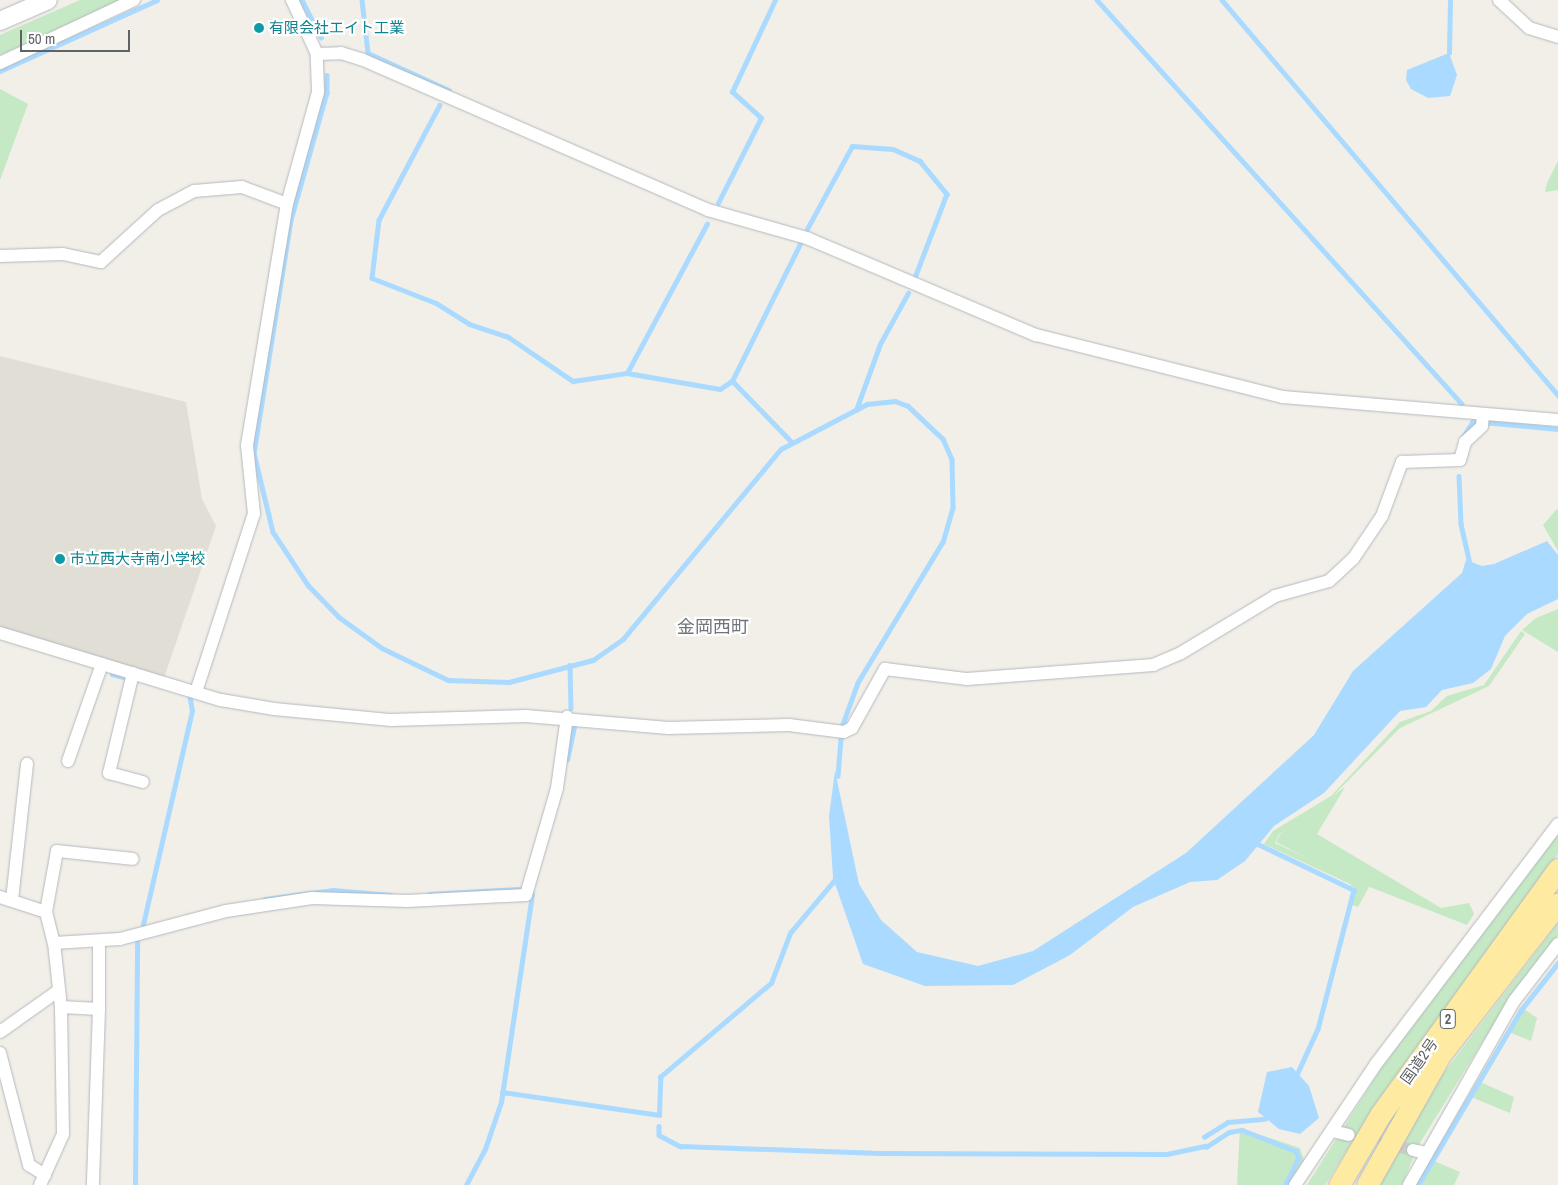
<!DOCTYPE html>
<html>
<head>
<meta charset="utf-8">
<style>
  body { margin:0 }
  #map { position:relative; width:1558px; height:1185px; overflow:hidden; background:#f1efe8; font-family:"Archivo Narrow","Noto Sans JP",sans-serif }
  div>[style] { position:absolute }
  .education>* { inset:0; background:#e1ded6 }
  .green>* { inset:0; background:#c5e8c5 }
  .water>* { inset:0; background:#aadaff }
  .stream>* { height:4.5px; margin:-2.25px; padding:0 2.25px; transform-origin:2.25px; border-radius:2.25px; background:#aadaff }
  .minor-tunnel>* { height:12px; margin-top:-6px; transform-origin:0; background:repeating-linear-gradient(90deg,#ccccc8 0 12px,transparent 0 18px) }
  .roads { filter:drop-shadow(0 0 1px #b5b8bc) drop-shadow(0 0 1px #b5b8bc) }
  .minor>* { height:12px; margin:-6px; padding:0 6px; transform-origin:6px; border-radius:6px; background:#fff }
  .secondary>* { height:18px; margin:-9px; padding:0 9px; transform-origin:9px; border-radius:9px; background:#fff }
  .trunk>* { height:21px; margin:-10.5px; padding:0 10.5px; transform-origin:10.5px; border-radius:10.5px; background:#feeaa1 }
  .dots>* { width:14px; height:14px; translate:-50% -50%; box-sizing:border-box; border:2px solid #fff; border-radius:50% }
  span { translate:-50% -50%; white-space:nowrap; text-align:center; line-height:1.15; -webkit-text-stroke:4.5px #fff; paint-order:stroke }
  .shield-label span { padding:1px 4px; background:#fff; border:1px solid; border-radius:4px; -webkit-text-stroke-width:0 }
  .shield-label { font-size:14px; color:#5f6368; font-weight:700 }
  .culture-label { font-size:15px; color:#0d838f }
  .left { translate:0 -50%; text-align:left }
  .street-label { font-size:15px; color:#5f6368 }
  .quarter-label { font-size:18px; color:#70757a }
  .scale { position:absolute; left:20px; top:30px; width:110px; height:22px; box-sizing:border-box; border:2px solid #5f6368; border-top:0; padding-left:6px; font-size:15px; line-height:18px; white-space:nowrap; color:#5f6368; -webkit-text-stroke:4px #fff; paint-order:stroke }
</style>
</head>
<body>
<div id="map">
  <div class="education">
    <div style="clip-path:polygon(0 356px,186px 402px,202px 499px,216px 526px,164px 678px,0 628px)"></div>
  </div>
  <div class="green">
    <div style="clip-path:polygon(80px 0,121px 0,0 55px,0 35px)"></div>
    <div style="clip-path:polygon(0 89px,28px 104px,0 180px)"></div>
    <div style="clip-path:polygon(1558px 161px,1558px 190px,1545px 192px,1547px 183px)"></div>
    <div style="clip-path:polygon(1557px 509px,1558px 510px,1558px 551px,1543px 525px)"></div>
    <div style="clip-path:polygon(1558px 609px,1558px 652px,1522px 630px,1536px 618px)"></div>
    <div style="clip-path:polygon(1521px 631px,1525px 634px,1489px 686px,1400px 728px,1322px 807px,1279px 834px,1275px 843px,1369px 887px,1358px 907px,1352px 905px,1355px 889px,1350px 884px,1264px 844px,1273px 831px,1331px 796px,1400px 722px,1431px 711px,1447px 696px,1484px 685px)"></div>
    <div style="clip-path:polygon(1345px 787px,1317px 834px,1441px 908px,1469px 903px,1474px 914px,1467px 925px,1344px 877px,1276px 842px,1280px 834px)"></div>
    <div style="clip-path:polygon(1558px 834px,1558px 854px,1372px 1110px,1325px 1185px,1307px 1185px,1382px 1067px)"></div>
    <div style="clip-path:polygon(1558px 923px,1558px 935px,1485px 1038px,1418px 1146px,1402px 1185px,1375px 1185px,1440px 1078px)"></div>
    <div style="clip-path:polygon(1524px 1009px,1537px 1018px,1531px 1041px,1511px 1033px)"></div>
    <div style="clip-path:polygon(1480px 1082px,1514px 1097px,1510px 1113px,1471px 1097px)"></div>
    <div style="clip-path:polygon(1240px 1128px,1300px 1148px,1304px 1160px,1289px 1185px,1237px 1185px)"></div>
    <div style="clip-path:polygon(1434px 1161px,1460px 1172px,1454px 1185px,1421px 1185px)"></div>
  </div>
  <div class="water">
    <div style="clip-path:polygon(1449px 53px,1457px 75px,1450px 96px,1428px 98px,1411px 89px,1406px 80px,1407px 70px)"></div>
    <div style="clip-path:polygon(1547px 541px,1558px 555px,1558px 599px,1527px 614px,1505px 636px,1491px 669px,1473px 683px,1442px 690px,1426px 707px,1400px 711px,1324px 793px,1274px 826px,1245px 861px,1217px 880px,1190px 882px,1133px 907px,1070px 955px,1013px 985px,925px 986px,863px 964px,833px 878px,829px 816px,835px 771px,859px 884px,881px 920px,917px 952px,978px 966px,1033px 951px,1186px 853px,1314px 735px,1353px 671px,1462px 573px,1466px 560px,1482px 566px,1494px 564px)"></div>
    <div style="clip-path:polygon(1292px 1067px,1309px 1086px,1319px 1118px,1300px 1134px,1279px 1129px,1258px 1112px,1267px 1072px)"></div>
  </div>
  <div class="stream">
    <div style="left:302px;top:0;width:42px;rotate:62.8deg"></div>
    <div style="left:362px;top:0;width:53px;rotate:83.5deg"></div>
    <div style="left:368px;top:53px;width:89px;rotate:24.6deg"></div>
    <div style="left:1097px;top:0;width:544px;rotate:47.9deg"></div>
    <div style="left:1222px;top:0;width:519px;rotate:49.61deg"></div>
    <div style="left:1449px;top:53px;width:53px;rotate:-88.9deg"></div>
    <div style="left:0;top:71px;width:172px;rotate:-24.3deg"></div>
    <div style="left:327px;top:75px;width:18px;rotate:90deg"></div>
    <div style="left:327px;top:93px;width:132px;rotate:105.8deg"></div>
    <div style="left:291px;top:220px;width:236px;rotate:99deg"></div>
    <div style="left:254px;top:453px;width:81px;rotate:76.5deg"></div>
    <div style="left:273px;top:532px;width:64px;rotate:56.6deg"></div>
    <div style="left:308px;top:585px;width:45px;rotate:45.9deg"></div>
    <div style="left:339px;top:617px;width:53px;rotate:35.8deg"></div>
    <div style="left:382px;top:648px;width:73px;rotate:25.9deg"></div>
    <div style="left:448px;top:680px;width:61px;rotate:1.9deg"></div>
    <div style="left:509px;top:682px;width:87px;rotate:-14.7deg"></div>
    <div style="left:593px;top:660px;width:37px;rotate:-35deg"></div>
    <div style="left:623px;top:639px;width:247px;rotate:-50.3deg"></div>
    <div style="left:781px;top:449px;width:97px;rotate:-27.6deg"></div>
    <div style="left:867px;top:404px;width:28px;rotate:-6deg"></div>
    <div style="left:895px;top:401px;width:14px;rotate:21deg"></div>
    <div style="left:908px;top:406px;width:48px;rotate:43.3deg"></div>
    <div style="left:943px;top:439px;width:22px;rotate:66deg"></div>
    <div style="left:952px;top:459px;width:49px;rotate:88.8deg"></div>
    <div style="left:953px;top:508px;width:35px;rotate:106deg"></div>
    <div style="left:943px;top:542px;width:165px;rotate:121.1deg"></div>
    <div style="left:858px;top:683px;width:47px;rotate:110deg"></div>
    <div style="left:842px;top:727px;width:49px;rotate:94.7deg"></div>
    <div style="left:440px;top:105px;width:130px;rotate:117.9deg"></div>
    <div style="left:379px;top:220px;width:58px;rotate:96.9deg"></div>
    <div style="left:372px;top:278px;width:69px;rotate:21.3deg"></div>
    <div style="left:436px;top:303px;width:39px;rotate:32deg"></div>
    <div style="left:469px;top:324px;width:40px;rotate:18deg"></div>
    <div style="left:507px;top:336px;width:80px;rotate:34.3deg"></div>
    <div style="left:573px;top:381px;width:55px;rotate:-8.4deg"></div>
    <div style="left:627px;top:373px;width:94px;rotate:9.8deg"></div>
    <div style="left:720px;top:389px;width:14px;rotate:-34deg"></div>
    <div style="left:718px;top:203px;width:95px;rotate:-63.2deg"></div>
    <div style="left:761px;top:118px;width:39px;rotate:-138deg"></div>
    <div style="left:732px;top:92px;width:102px;rotate:-64.9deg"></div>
    <div style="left:807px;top:229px;width:94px;rotate:-61.5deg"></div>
    <div style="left:852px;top:146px;width:41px;rotate:4.2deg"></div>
    <div style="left:893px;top:149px;width:30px;rotate:24deg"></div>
    <div style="left:920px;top:161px;width:43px;rotate:50.7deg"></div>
    <div style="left:947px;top:194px;width:87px;rotate:110.9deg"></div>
    <div style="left:627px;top:373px;width:169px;rotate:-61.8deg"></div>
    <div style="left:856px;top:410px;width:70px;rotate:-70deg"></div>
    <div style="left:880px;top:344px;width:58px;rotate:-61.2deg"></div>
    <div style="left:1463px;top:437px;width:19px;rotate:-58deg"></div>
    <div style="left:1473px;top:421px;width:85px;rotate:5.4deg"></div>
    <div style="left:792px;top:443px;width:86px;rotate:-134.1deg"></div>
    <div style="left:732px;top:381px;width:153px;rotate:-63.6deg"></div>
    <div style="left:1459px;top:476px;width:48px;rotate:87.6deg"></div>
    <div style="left:1461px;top:524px;width:41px;rotate:77.3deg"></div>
    <div style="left:570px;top:665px;width:43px;rotate:88.7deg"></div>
    <div style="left:112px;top:674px;width:16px;rotate:14deg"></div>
    <div style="left:567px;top:760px;width:35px;rotate:-78deg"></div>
    <div style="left:1256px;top:843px;width:109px;rotate:25.6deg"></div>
    <div style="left:1354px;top:890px;width:144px;rotate:104.5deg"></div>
    <div style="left:1318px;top:1029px;width:51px;rotate:114.5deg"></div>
    <div style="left:429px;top:894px;width:91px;rotate:-3.1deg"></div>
    <div style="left:265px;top:899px;width:69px;rotate:-7.5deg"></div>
    <div style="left:333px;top:890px;width:58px;rotate:4.9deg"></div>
    <div style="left:142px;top:929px;width:224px;rotate:-77.1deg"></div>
    <div style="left:192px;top:711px;width:17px;rotate:-100deg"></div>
    <div style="left:502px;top:1092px;width:159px;rotate:8.3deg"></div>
    <div style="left:659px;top:1115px;width:38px;rotate:-88deg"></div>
    <div style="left:660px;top:1077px;width:145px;rotate:-40.3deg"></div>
    <div style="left:771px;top:983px;width:53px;rotate:-69.2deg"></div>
    <div style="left:790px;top:933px;width:75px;rotate:-49.9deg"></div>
    <div style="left:659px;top:1126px;width:9px;rotate:90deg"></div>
    <div style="left:659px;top:1135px;width:24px;rotate:28deg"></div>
    <div style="left:680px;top:1146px;width:199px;rotate:2deg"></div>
    <div style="left:879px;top:1153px;width:288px;rotate:0.2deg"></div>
    <div style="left:1167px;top:1154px;width:39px;rotate:-12deg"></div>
    <div style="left:1204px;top:1137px;width:28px;rotate:-32deg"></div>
    <div style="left:1228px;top:1122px;width:37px;rotate:-5deg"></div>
    <div style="left:1206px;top:1147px;width:27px;rotate:-33deg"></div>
    <div style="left:1229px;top:1132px;width:13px;rotate:-9deg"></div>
    <div style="left:1242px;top:1130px;width:58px;rotate:21.3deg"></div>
    <div style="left:1296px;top:1151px;width:8px;rotate:67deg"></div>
    <div style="left:1299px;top:1158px;width:30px;rotate:117deg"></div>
    <div style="left:135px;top:1185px;width:243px;rotate:-89.5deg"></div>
    <div style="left:466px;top:1185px;width:41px;rotate:-62.2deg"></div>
    <div style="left:485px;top:1149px;width:50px;rotate:-71.2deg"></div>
    <div style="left:501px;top:1102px;width:210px;rotate:-81.5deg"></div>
    <div style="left:1418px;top:1185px;width:203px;rotate:-59.5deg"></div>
    <div style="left:1521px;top:1010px;width:60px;rotate:-51.8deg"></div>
  </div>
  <div class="minor-tunnel">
    <div style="left:1361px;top:1138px;width:53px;rotate:13deg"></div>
  </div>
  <div class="roads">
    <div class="minor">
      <div style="left:1499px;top:0;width:41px;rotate:43deg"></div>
      <div style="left:1529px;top:28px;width:30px;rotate:17deg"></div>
      <div style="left:317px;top:54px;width:24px;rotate:-2deg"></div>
      <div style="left:341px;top:53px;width:21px;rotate:17deg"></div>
      <div style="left:361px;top:59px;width:378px;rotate:23.5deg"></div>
      <div style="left:708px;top:210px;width:103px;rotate:15.8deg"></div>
      <div style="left:807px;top:238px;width:249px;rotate:23deg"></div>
      <div style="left:1036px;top:335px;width:255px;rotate:14.1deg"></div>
      <div style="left:1283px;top:397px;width:276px;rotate:4.8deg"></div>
      <div style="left:0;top:63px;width:148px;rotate:-25.2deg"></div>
      <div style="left:0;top:256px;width:63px;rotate:-1.8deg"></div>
      <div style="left:63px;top:254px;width:39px;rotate:12deg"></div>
      <div style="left:101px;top:262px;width:77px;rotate:-42.4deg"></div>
      <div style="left:158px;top:210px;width:41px;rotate:-27.8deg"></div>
      <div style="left:194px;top:191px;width:48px;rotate:-4.8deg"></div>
      <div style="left:242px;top:187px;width:48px;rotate:20.7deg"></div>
      <div style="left:0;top:633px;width:231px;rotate:16.9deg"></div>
      <div style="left:221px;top:700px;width:54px;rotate:9.6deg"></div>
      <div style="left:274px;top:709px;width:118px;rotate:5.4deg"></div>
      <div style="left:391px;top:720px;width:135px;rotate:-1.7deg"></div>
      <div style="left:526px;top:716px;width:143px;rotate:4.8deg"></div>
      <div style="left:668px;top:728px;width:121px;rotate:-1.4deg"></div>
      <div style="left:789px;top:725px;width:55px;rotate:7.3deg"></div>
      <div style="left:844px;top:732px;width:9px;rotate:-27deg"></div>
      <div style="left:852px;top:728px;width:68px;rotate:-60.8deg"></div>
      <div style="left:885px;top:669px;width:83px;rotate:7deg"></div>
      <div style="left:967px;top:679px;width:187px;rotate:-4.3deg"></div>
      <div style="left:1153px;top:665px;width:30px;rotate:-23deg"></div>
      <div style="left:1181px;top:653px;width:110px;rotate:-31.2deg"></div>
      <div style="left:1275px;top:596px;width:56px;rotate:-15.5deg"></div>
      <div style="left:1329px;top:581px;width:33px;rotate:-43deg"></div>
      <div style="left:1353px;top:559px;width:52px;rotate:-56deg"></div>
      <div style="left:1382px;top:516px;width:58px;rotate:-69.7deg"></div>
      <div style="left:1402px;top:462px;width:58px;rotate:-2deg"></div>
      <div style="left:1460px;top:460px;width:19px;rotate:-74deg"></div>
      <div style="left:1465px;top:442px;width:23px;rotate:-43deg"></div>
      <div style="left:1482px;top:426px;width:12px;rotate:-85deg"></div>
      <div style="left:133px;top:673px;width:103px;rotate:103.5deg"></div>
      <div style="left:109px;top:773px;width:35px;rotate:15deg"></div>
      <div style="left:196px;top:692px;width:187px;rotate:-72deg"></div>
      <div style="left:254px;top:514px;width:69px;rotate:-95.8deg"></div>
      <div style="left:247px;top:445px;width:244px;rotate:-80.6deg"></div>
      <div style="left:287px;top:204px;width:116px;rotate:-74.5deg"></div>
      <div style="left:318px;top:92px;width:38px;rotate:-92deg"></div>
      <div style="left:317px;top:54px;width:60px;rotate:-114.8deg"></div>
      <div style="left:68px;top:761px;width:103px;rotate:-70.7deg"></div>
      <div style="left:0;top:897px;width:48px;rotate:18.1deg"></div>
      <div style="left:46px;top:912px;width:32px;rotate:76deg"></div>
      <div style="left:54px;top:943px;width:66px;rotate:-3.5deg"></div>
      <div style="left:120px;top:939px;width:110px;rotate:-14.8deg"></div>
      <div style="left:226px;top:911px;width:87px;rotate:-8.6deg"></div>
      <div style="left:312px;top:898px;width:95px;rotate:1.8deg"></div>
      <div style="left:407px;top:901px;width:119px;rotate:-2.9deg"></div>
      <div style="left:526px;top:895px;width:111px;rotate:-73.8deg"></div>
      <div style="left:557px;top:788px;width:72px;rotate:-82deg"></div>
      <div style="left:12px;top:900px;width:137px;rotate:-83.7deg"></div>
      <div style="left:46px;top:912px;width:62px;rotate:-79.8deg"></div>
      <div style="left:57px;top:851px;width:76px;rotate:6deg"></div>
      <div style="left:99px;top:942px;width:67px;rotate:90deg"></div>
      <div style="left:61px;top:1007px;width:38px;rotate:3deg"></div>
      <div style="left:99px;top:1009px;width:176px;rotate:92deg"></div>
      <div style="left:0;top:1032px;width:72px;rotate:-35.4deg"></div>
      <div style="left:0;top:1053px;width:116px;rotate:75.5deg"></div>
      <div style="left:29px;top:1165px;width:19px;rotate:32deg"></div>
      <div style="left:1332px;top:1131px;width:17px;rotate:13deg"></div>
      <div style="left:1413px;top:1150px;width:13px;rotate:13deg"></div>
      <div style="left:40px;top:1185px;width:56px;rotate:-65.7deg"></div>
      <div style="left:63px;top:1134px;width:127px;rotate:-90.9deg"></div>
      <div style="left:61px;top:1007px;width:64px;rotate:-96.2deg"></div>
      <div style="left:1295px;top:1185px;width:146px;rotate:-56.2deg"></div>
      <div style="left:1376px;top:1064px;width:301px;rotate:-52.8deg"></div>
      <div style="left:1409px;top:1185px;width:212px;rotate:-60.3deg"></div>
      <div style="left:1514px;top:1001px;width:72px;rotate:-52.3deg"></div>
    </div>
    <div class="secondary">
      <div style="left:0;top:21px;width:52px;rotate:-23.6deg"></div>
    </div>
    <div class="trunk">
      <div style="left:1437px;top:1059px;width:197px;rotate:-52.2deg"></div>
      <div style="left:1339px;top:1185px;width:81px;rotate:-59.6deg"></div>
      <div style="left:1380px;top:1115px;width:304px;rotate:-54.1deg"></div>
      <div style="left:1367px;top:1185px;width:147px;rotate:-60.6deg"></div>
    </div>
  </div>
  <div class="dots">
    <div style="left:259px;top:28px;background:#0f9aa8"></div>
    <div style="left:60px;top:559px;background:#0f9aa8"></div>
  </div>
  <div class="shield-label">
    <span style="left:1448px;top:1019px">2</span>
  </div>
  <div class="culture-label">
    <span class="left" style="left:269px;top:28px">有限会社エイト工業</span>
    <span class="left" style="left:70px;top:559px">市立西大寺南小学校</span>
  </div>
  <div class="street-label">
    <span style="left:1419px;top:1061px;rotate:-55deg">国道2号</span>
  </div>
  <div class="quarter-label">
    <span style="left:713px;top:627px">金岡西町</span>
  </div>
  <div class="scale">50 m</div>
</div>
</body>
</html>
